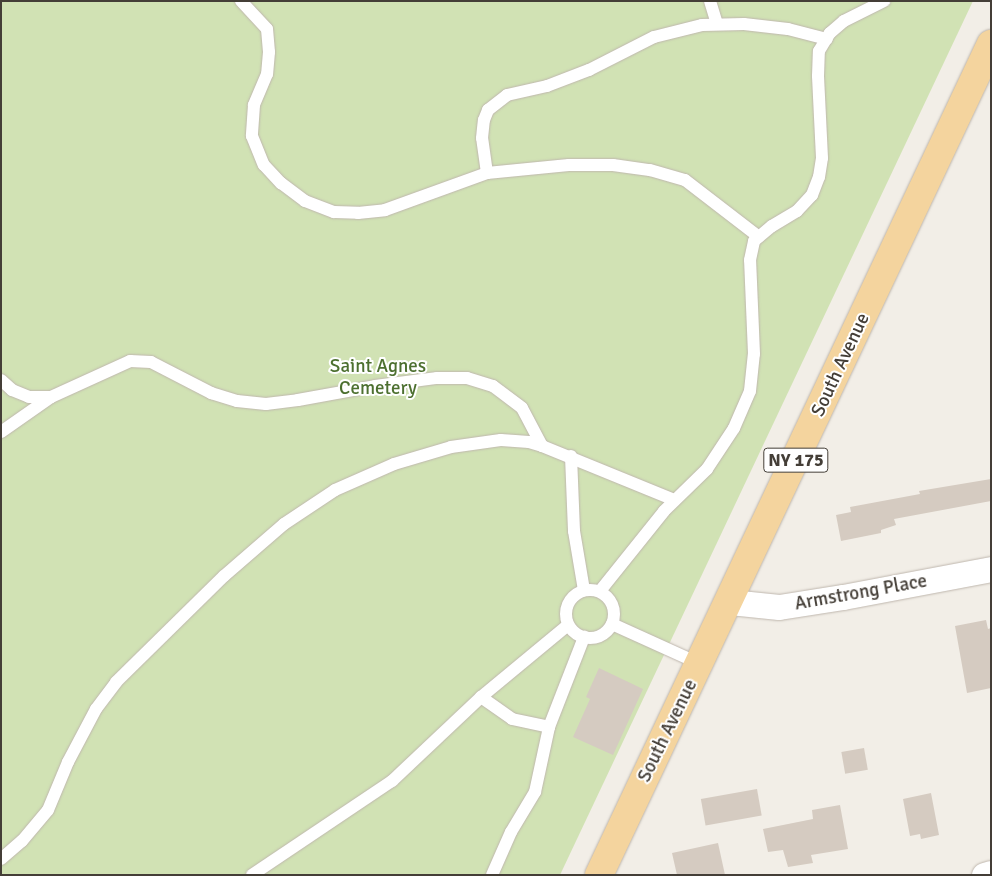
<!DOCTYPE html>
<html>
<head>
<meta charset="utf-8">
<style>
  body { margin:0 }
  #map { position:relative; width:992px; height:876px; overflow:hidden; background:#f2eee7; font-family:Signika,sans-serif }
  div>[style] { position:absolute }
  .green>* { inset:0; background:#d1e2b4 }
  .building>* { inset:0; background:#d5cbc1; transform-origin:0 0 }
  .roads { filter:drop-shadow(0 0 1px #bfb7ae) drop-shadow(0 0 1px #bfb7ae) }
  .lane>* { height:12px; margin:-6px; padding:0 6px; transform-origin:6px; border-radius:6px; background:#fff }
  .lane>.ring { margin:-6px; padding:0; box-sizing:content-box; background:none; border:12px solid #fff; border-radius:50% }
  .street>* { height:25px; margin:-12.5px; padding:0 12.5px; transform-origin:12.5px; border-radius:12.5px; background:#fff }
  .primary>* { height:28px; margin:-14px; padding:0 14px; transform-origin:14px; border-radius:14px; background:#f4d49e }
  span { translate:-50% -50%; white-space:nowrap; text-align:center; line-height:1.15; -webkit-text-stroke:4px #fff; paint-order:stroke }
  .shield-label span { padding:1px 4px; background:#fff; border:1px solid; border-radius:4px; -webkit-text-stroke-width:0 }
  .shield-label { font-size:18px; color:#443e37; font-weight:700 }
  .street-label { font-size:19px; color:#443e37 }
  .park-label { font-size:19px; color:#4d7030 }
  .frame { position:absolute; inset:0; border:2px solid #443e37; pointer-events:none }
</style>
</head>
<body>
<div id="map">
  <div class="green">
    <div style="clip-path:polygon(1px 1px,973px 1px,560px 875px,1px 875px)"></div>
  </div>
  <div class="building">
    <div style="clip-path:polygon(991px 479px,991px 501px,894px 519px,896px 525px,881px 530px,881px 533px,841px 541px,836px 515px,851px 512px,850px 507px,920px 494px,919px 491px)"></div>
    <div style="clip-path:polygon(986px 620px,988px 629px,991px 628px,991px 688px,967px 693px,955px 626px)"></div>
    <div style="clip-path:polygon(599px 668px,643px 689px,613px 755px,573px 737px,590px 699px,586px 697px)"></div>
    <div style="left:864px;top:748px;width:22px;height:23px;rotate:80deg"></div>
    <div style="left:757px;top:789px;width:27px;height:57px;rotate:80deg"></div>
    <div style="clip-path:polygon(931px 793px,939px 835px,921px 839px,920px 834px,910px 836px,903px 799px)"></div>
    <div style="clip-path:polygon(840px 805px,848px 849px,811px 855px,813px 863px,788px 867px,783px 850px,768px 852px,763px 829px,813px 819px,812px 810px)"></div>
    <div style="clip-path:polygon(718px 843px,725px 875px,677px 875px,672px 853px)"></div>
  </div>
  <div class="roads">
    <div class="lane">
      <div style="left:241px;top:1px;width:38px;rotate:47deg"></div>
      <div style="left:267px;top:29px;width:23px;rotate:85deg"></div>
      <div style="left:269px;top:52px;width:22px;rotate:95deg"></div>
      <div style="left:267px;top:74px;width:34px;rotate:113deg"></div>
      <div style="left:254px;top:105px;width:31px;rotate:94deg"></div>
      <div style="left:252px;top:136px;width:31px;rotate:68deg"></div>
      <div style="left:264px;top:165px;width:25px;rotate:47deg"></div>
      <div style="left:281px;top:183px;width:30px;rotate:37deg"></div>
      <div style="left:305px;top:201px;width:31px;rotate:21deg"></div>
      <div style="left:334px;top:212px;width:24px;rotate:2deg"></div>
      <div style="left:358px;top:213px;width:27px;rotate:-6deg"></div>
      <div style="left:385px;top:210px;width:109px;rotate:-19.9deg"></div>
      <div style="left:487px;top:173px;width:82px;rotate:-5.6deg"></div>
      <div style="left:569px;top:165px;width:44px"></div>
      <div style="left:613px;top:165px;width:37px;rotate:8deg"></div>
      <div style="left:650px;top:170px;width:36px;rotate:16deg"></div>
      <div style="left:685px;top:180px;width:93px;rotate:37.6deg"></div>
      <div style="left:710px;top:1px;width:24px;rotate:73deg"></div>
      <div style="left:487px;top:173px;width:35px;rotate:-98deg"></div>
      <div style="left:482px;top:138px;width:18px;rotate:-84deg"></div>
      <div style="left:484px;top:120px;width:11px;rotate:-68deg"></div>
      <div style="left:488px;top:110px;width:24px;rotate:-38deg"></div>
      <div style="left:507px;top:95px;width:41px;rotate:-12.7deg"></div>
      <div style="left:547px;top:86px;width:45px;rotate:-20.9deg"></div>
      <div style="left:589px;top:70px;width:73px;rotate:-26.9deg"></div>
      <div style="left:654px;top:37px;width:49px;rotate:-14deg"></div>
      <div style="left:702px;top:25px;width:42px;rotate:-1.4deg"></div>
      <div style="left:744px;top:24px;width:44px;rotate:6.5deg"></div>
      <div style="left:788px;top:29px;width:40px;rotate:14.4deg"></div>
      <div style="left:1px;top:380px;width:15px;rotate:42deg"></div>
      <div style="left:12px;top:390px;width:18px;rotate:22deg"></div>
      <div style="left:29px;top:397px;width:22px"></div>
      <div style="left:51px;top:397px;width:87px;rotate:-24.5deg"></div>
      <div style="left:130px;top:361px;width:21px;rotate:3deg"></div>
      <div style="left:151px;top:362px;width:68px;rotate:27.3deg"></div>
      <div style="left:211px;top:393px;width:27px;rotate:17deg"></div>
      <div style="left:237px;top:401px;width:29px;rotate:6deg"></div>
      <div style="left:266px;top:404px;width:32px;rotate:-7deg"></div>
      <div style="left:298px;top:400px;width:78px;rotate:-10.3deg"></div>
      <div style="left:375px;top:386px;width:63px;rotate:-7.4deg"></div>
      <div style="left:437px;top:378px;width:30px"></div>
      <div style="left:467px;top:378px;width:27px;rotate:17deg"></div>
      <div style="left:493px;top:386px;width:36px;rotate:37deg"></div>
      <div style="left:522px;top:408px;width:43px;rotate:62.2deg"></div>
      <div style="left:1px;top:432px;width:61px;rotate:-35deg"></div>
      <div style="left:571px;top:456px;width:75px;rotate:87.7deg"></div>
      <div style="left:574px;top:531px;width:60px;rotate:80.4deg"></div>
      <div class="ring" style="left:566px;top:590px;width:36px;height:36px"></div>
      <div style="left:600px;top:591px;width:102px;rotate:-51.3deg"></div>
      <div style="left:664px;top:511px;width:60px;rotate:-44.3deg"></div>
      <div style="left:707px;top:469px;width:49px;rotate:-56.6deg"></div>
      <div style="left:734px;top:428px;width:40px;rotate:-66.6deg"></div>
      <div style="left:750px;top:391px;width:37px;rotate:-84deg"></div>
      <div style="left:754px;top:354px;width:94px;rotate:-92.4deg"></div>
      <div style="left:750px;top:260px;width:19px;rotate:-78deg"></div>
      <div style="left:754px;top:241px;width:23px;rotate:-40deg"></div>
      <div style="left:772px;top:226px;width:29px;rotate:-31deg"></div>
      <div style="left:797px;top:211px;width:22px;rotate:-47deg"></div>
      <div style="left:812px;top:195px;width:19px;rotate:-69deg"></div>
      <div style="left:819px;top:177px;width:19px;rotate:-81deg"></div>
      <div style="left:822px;top:158px;width:82px;rotate:-92.8deg"></div>
      <div style="left:818px;top:76px;width:25px;rotate:-88deg"></div>
      <div style="left:819px;top:51px;width:21px;rotate:-59deg"></div>
      <div style="left:830px;top:33px;width:18px;rotate:-41deg"></div>
      <div style="left:844px;top:21px;width:45px;rotate:-26.6deg"></div>
      <div style="left:612px;top:624px;width:97px;rotate:24.4deg"></div>
      <div style="left:481px;top:697px;width:38px;rotate:35deg"></div>
      <div style="left:512px;top:719px;width:38px;rotate:12deg"></div>
      <div style="left:1px;top:859px;width:28px;rotate:-41deg"></div>
      <div style="left:22px;top:841px;width:40px;rotate:-50deg"></div>
      <div style="left:48px;top:810px;width:52px;rotate:-67.4deg"></div>
      <div style="left:68px;top:762px;width:60px;rotate:-62.2deg"></div>
      <div style="left:96px;top:709px;width:34px;rotate:-53deg"></div>
      <div style="left:116px;top:682px;width:151px;rotate:-44.5deg"></div>
      <div style="left:224px;top:576px;width:79px;rotate:-40.9deg"></div>
      <div style="left:284px;top:524px;width:61px;rotate:-33.7deg"></div>
      <div style="left:335px;top:490px;width:64px;rotate:-23.8deg"></div>
      <div style="left:394px;top:464px;width:59px;rotate:-16.6deg"></div>
      <div style="left:451px;top:447px;width:50px;rotate:-8deg"></div>
      <div style="left:501px;top:440px;width:28px;rotate:4deg"></div>
      <div style="left:529px;top:442px;width:14px;rotate:17deg"></div>
      <div style="left:542px;top:446px;width:143px;rotate:22.2deg"></div>
      <div style="left:252px;top:875px;width:169px;rotate:-33.9deg"></div>
      <div style="left:392px;top:781px;width:122px;rotate:-43.3deg"></div>
      <div style="left:481px;top:697px;width:113px;rotate:-39.6deg"></div>
      <div style="left:492px;top:875px;width:47px;rotate:-66.2deg"></div>
      <div style="left:511px;top:832px;width:47px;rotate:-59deg"></div>
      <div style="left:535px;top:792px;width:66px;rotate:-77.8deg"></div>
      <div style="left:549px;top:727px;width:97px;rotate:-68.7deg"></div>
    </div>
    <div class="street">
      <div style="left:730px;top:602px;width:49px;rotate:5.8deg"></div>
      <div style="left:779px;top:607px;width:65px;rotate:-8.9deg"></div>
      <div style="left:843px;top:597px;width:151px;rotate:-10.7deg"></div>
      <div style="left:984px;top:875px;width:7px;rotate:-16deg"></div>
    </div>
    <div class="primary">
      <div style="left:599px;top:875px;width:919px;rotate:-64.75deg"></div>
    </div>
  </div>
  <div class="shield-label">
    <span style="left:796px;top:460px">NY 175</span>
  </div>
  <div class="street-label">
    <span style="left:841px;top:365px;rotate:-65deg">South Avenue</span>
    <span style="left:861px;top:593px;rotate:-10deg">Armstrong Place</span>
    <span style="left:668px;top:731px;rotate:-64deg">South Avenue</span>
  </div>
  <div class="park-label">
    <span style="left:378px;top:378px">Saint Agnes<br>Cemetery</span>
  </div>
  <div class="frame"></div>
</div>
</body>
</html>
